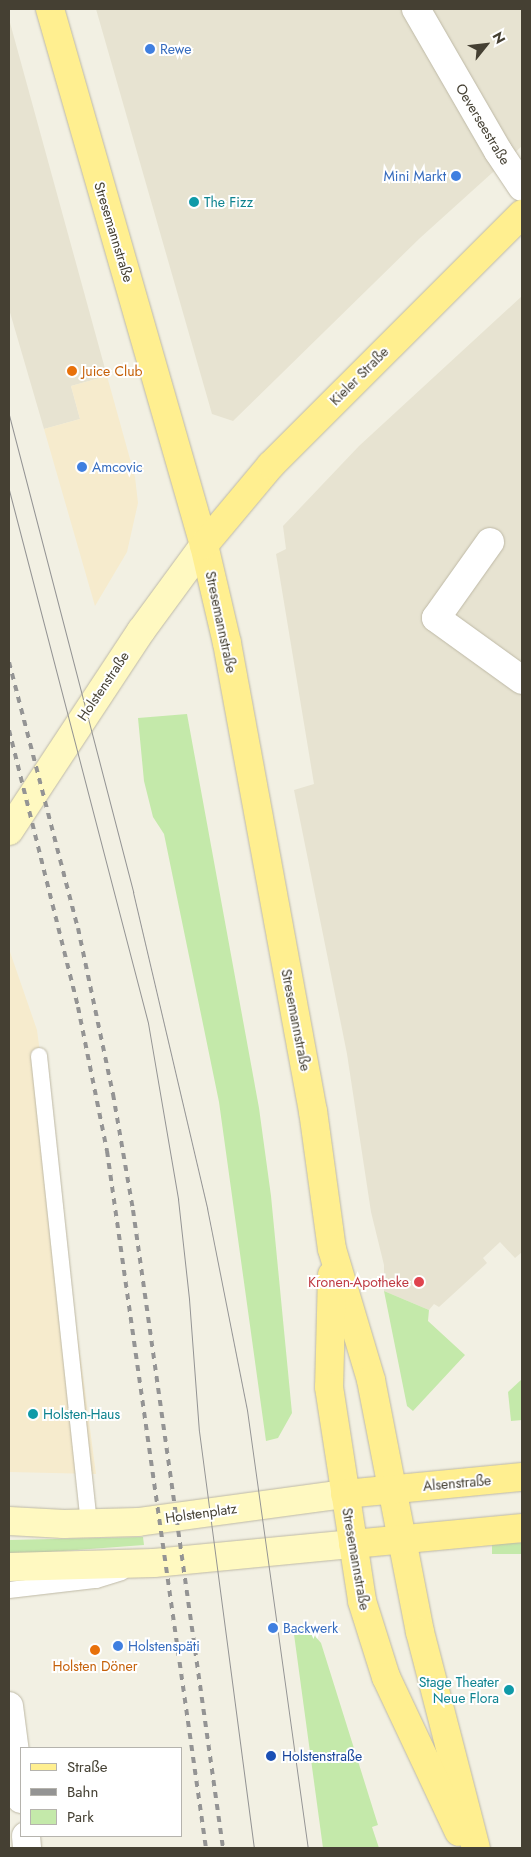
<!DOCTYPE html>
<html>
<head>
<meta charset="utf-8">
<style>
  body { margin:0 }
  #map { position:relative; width:531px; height:1857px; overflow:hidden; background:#f2f0e3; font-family:Jost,sans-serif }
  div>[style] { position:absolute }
  .residential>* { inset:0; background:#e7e3d1 }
  .commercial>* { inset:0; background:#f6ebcd }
  .green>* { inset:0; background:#c4e9aa; transform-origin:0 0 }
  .roads { filter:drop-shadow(0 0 1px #beb9a6) drop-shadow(0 0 1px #beb9a6) }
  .service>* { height:16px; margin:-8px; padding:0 8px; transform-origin:8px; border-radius:8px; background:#fff }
  .minor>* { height:28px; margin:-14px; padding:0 14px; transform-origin:14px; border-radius:14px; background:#fff }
  .secondary>* { height:28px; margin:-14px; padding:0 14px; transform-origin:14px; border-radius:14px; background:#fff9c1 }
  .primary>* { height:28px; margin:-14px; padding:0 14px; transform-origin:14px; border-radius:14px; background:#ffef90 }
  .tram>* { height:1px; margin:-0.5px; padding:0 0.5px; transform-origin:0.5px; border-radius:0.5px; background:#949494 }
  .rail>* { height:4px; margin-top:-2px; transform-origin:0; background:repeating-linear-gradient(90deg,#949494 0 6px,transparent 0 12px) }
  .dots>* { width:14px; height:14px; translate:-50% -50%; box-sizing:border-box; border:2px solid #fff; border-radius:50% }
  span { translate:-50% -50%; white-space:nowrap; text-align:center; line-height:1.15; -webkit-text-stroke:4px #fff; paint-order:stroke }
  .shop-label { font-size:14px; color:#366cbe }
  .left { translate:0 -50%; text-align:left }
  .right { translate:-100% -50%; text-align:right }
  .street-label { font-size:14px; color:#454033 }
  .culture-label { font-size:14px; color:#0d838f }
  .food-label { font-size:14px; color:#c56008 }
  .health-label { font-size:14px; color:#be3a42 }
  .transit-label { font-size:14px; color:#164399 }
  .frame { position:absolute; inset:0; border:10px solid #454033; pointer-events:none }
  .legend { position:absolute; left:20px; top:1747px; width:162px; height:90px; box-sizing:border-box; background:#fff; border:1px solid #b5b3ad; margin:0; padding:6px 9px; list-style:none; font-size:15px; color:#454033 }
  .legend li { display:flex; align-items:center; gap:10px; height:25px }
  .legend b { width:25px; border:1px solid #b5b3ad }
  .north { position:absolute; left:461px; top:20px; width:50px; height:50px; -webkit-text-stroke:4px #fff; paint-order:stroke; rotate:61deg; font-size:14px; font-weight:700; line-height:20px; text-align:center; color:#454033 }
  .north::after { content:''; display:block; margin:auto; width:18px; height:22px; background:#454033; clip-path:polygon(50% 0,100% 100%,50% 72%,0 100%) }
</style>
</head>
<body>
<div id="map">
  <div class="residential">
    <div style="clip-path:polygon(96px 9px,522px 9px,522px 146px,420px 238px,233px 421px,212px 414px)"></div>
    <div style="clip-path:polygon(9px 19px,107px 376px,71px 386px,80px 419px,44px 429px,9px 309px)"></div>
    <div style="clip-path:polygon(522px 296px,522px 1252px,515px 1258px,500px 1242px,483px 1258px,487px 1263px,439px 1307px,434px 1304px,429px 1310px,384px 1291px,384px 1265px,371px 1212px,347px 1054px,294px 790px,314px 784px,276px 554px,286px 549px,283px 526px,359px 446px)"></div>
  </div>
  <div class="commercial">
    <div style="clip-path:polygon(107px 376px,135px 477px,138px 503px,127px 552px,95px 606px,44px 429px,80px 419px,71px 386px)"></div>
    <div style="clip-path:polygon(9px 949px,37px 1030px,96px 1474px,9px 1472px)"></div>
  </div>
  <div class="green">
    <div style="clip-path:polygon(187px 714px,259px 1108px,271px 1196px,292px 1413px,278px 1438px,266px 1441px,219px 1102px,164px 834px,153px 817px,144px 781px,138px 718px)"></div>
    <div style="clip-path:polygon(384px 1291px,429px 1310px,428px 1321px,465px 1355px,413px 1411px,407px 1406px)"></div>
    <div style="clip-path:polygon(522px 1379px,522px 1420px,511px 1421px,508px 1392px)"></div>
    <div style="clip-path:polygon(143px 1537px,144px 1545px,9px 1555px,9px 1540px)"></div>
    <div style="left:522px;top:1543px;width:11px;height:30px;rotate:90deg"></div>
    <div style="clip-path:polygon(293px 1627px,309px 1629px,321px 1643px,378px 1825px,372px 1827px,379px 1848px,323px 1848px)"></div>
  </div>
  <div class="roads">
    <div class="service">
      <div style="left:39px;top:1056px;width:471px;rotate:83.9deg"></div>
      <div style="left:9px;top:1590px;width:88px;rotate:-6.6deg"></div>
      <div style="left:96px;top:1580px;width:27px;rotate:-17deg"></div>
    </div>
    <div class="minor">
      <div style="left:416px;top:9px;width:164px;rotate:60deg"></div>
      <div style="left:498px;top:151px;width:43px;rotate:56.3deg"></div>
      <div style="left:490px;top:542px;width:93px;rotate:125.4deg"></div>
      <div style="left:436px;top:618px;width:106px;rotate:35.8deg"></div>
      <div style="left:9px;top:1706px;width:94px;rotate:82.6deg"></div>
      <div style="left:26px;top:1836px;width:12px;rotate:85deg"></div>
    </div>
    <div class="secondary">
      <div style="left:9px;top:831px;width:240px;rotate:-56.6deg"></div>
      <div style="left:141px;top:631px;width:107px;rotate:-53.8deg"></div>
      <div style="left:9px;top:1521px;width:55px;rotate:3.1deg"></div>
      <div style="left:64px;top:1524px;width:74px;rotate:-1.5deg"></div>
      <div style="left:138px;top:1522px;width:209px;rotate:-7.7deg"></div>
      <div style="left:9px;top:1567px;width:145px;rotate:-1.6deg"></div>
      <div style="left:154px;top:1563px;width:200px;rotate:-5.5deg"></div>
    </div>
    <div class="primary">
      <div style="left:50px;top:9px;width:558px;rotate:73.97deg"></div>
      <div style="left:204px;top:545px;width:101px;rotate:76.8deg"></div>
      <div style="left:227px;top:643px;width:476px;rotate:79.6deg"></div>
      <div style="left:313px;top:1111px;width:139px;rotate:82.2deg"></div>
      <div style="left:332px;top:1249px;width:137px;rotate:73.4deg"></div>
      <div style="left:371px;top:1380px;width:257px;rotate:79deg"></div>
      <div style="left:420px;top:1632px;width:223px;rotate:75.5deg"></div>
      <div style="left:204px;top:545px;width:104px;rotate:-50.1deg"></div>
      <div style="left:271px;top:465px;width:355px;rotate:-45deg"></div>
      <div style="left:332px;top:1275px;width:112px;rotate:91.5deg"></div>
      <div style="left:329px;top:1387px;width:217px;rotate:81.2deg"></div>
      <div style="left:362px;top:1601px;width:80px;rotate:72.5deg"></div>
      <div style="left:386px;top:1677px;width:171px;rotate:64.8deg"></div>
      <div style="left:345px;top:1494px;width:178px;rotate:-5.5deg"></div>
      <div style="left:353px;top:1544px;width:170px;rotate:-5.4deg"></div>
    </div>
  </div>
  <div class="tram">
    <div style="left:9px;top:415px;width:493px;rotate:75.4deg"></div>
    <div style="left:133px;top:892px;width:325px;rotate:76.8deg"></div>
    <div style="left:207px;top:1208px;width:206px;rotate:78.8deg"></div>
    <div style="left:247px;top:1410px;width:442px;rotate:82.1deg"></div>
    <div style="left:9px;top:490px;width:551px;rotate:75.38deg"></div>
    <div style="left:148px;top:1023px;width:179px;rotate:80.3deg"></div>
    <div style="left:178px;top:1199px;width:101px;rotate:83.7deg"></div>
    <div style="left:189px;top:1299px;width:132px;rotate:85.7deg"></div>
    <div style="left:199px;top:1431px;width:421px;rotate:82.5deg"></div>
  </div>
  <div class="rail">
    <div style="left:9px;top:662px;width:275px;rotate:75.5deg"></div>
    <div style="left:78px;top:928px;width:170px;rotate:78.1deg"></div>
    <div style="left:113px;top:1094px;width:118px;rotate:80.2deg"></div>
    <div style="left:133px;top:1210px;width:644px;rotate:81.97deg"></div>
    <div style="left:9px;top:730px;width:285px;rotate:76deg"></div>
    <div style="left:78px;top:1007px;width:147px;rotate:78.6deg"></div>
    <div style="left:107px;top:1151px;width:704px;rotate:81.92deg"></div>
  </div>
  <div class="dots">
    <div style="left:150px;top:49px;background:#3f7fe0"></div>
    <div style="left:456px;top:176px;background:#3f7fe0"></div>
    <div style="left:194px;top:202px;background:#0f9aa8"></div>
    <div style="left:72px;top:371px;background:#e8710a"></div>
    <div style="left:82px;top:467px;background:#3f7fe0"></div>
    <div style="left:419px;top:1282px;background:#e0444e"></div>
    <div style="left:33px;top:1414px;background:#0f9aa8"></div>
    <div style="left:273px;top:1628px;background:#3f7fe0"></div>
    <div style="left:118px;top:1646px;background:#3f7fe0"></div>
    <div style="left:95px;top:1650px;background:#e8710a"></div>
    <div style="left:509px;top:1690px;background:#0f9aa8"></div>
    <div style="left:271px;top:1756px;background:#1a4fb4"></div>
  </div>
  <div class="shop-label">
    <span class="left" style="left:160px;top:49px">Rewe</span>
    <span class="right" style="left:446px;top:176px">Mini Markt</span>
    <span class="left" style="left:92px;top:467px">Amcovic</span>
    <span class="left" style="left:283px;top:1628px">Backwerk</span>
    <span class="left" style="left:128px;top:1646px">Holstenspäti</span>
  </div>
  <div class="street-label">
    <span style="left:483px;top:124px;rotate:59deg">Oeverseestraße</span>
    <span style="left:114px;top:232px;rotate:73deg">Stresemannstraße</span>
    <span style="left:359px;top:376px;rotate:-45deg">Kieler Straße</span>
    <span style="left:221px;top:622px;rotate:78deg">Stresemannstraße</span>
    <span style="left:103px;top:686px;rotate:-56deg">Holstenstraße</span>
    <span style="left:296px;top:1020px;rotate:79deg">Stresemannstraße</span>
    <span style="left:457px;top:1483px;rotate:-5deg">Alsenstraße</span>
    <span style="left:201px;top:1513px;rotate:-8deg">Holstenplatz</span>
    <span style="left:356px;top:1559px;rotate:80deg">Stresemannstraße</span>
  </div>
  <div class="culture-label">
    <span class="left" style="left:204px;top:202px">The Fizz</span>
    <span class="left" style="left:43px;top:1414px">Holsten-Haus</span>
    <span class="right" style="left:499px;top:1690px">Stage Theater<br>Neue Flora</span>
  </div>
  <div class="food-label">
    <span class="left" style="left:82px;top:371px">Juice Club</span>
    <span style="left:95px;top:1666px">Holsten Döner</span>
  </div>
  <div class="health-label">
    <span class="right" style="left:409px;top:1282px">Kronen-Apotheke</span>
  </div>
  <div class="transit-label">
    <span class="left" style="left:282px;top:1756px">Holstenstraße</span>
  </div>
  <div class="frame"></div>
  <ul class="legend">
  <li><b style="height:6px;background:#ffef90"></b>Straße</li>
  <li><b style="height:6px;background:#949494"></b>Bahn</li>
  <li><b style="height:14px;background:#c4e9aa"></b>Park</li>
  </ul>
  <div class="north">N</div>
</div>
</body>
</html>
